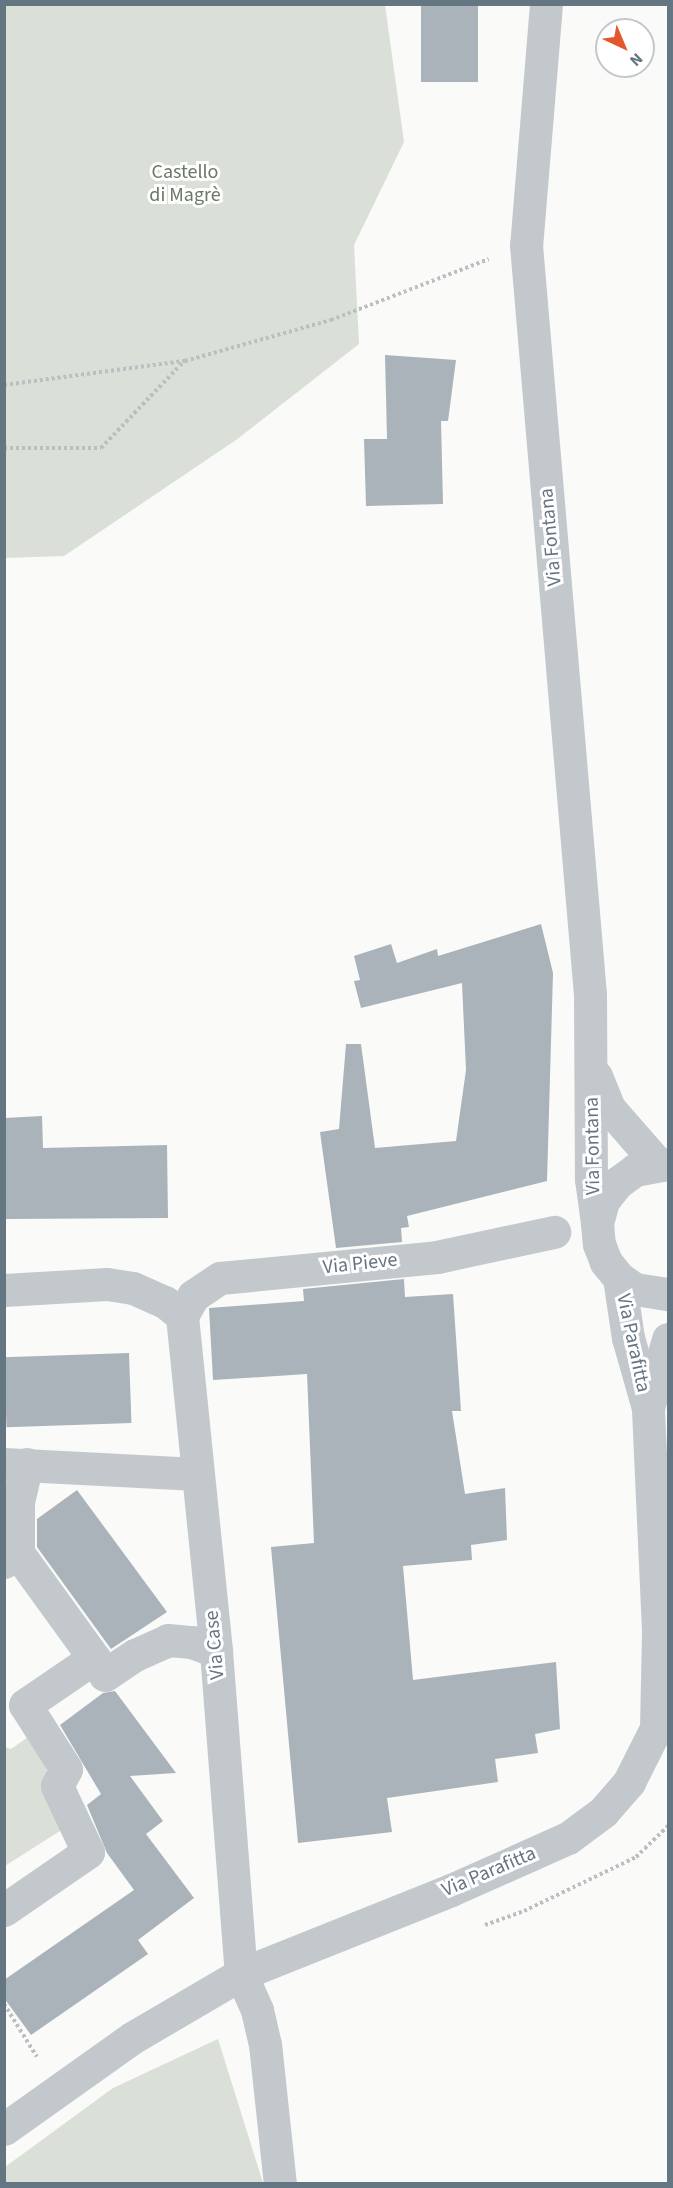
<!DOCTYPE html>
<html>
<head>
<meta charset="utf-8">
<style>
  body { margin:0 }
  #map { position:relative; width:673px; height:2188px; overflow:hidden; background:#fafaf8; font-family:"Source Sans 3",sans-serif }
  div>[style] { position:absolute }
  .green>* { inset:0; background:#dadfd7 }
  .building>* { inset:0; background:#aab3b9; transform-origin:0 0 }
  .path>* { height:4px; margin-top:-2px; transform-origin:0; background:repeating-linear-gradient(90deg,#bbbfc2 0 3px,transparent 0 6px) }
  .minor>* { height:33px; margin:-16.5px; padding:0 16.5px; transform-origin:16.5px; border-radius:16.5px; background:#c3c8cc }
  span { translate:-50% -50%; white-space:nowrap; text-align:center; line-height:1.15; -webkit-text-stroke:6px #fff; paint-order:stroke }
  .park-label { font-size:20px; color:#687a64 }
  .street-label { font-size:20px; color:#657683 }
  .frame { position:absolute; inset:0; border:6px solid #657683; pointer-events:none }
  .north { position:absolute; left:595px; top:18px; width:60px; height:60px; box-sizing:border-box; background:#fff; border:2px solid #c1c8cd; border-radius:50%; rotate:136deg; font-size:16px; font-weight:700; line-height:24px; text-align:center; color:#657683 }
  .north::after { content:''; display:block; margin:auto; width:21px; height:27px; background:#e4572e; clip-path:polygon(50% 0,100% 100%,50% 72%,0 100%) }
</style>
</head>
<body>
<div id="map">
  <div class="green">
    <div style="clip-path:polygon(4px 5px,385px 5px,404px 142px,354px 245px,359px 344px,236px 440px,64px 556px,5px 558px)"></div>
    <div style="clip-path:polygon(31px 1735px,38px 1739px,63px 1829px,5px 1866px,5px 1747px,11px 1749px)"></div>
    <div style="clip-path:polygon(218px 2039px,263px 2183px,5px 2183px,5px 2167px,113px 2088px)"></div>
  </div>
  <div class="building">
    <div style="left:421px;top:4px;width:57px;height:78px"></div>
    <div style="clip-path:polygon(385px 355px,456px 360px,448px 421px,441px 421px,443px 504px,366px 506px,364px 439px,387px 439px)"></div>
    <div style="clip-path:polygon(541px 924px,553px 973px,547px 1181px,407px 1216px,409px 1227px,401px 1228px,402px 1242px,336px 1248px,320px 1132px,339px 1129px,346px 1044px,361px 1044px,375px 1148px,456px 1141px,466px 1070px,462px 983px,361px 1008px,354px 981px,360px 980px,354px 956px,391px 944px,397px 963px,437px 949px,438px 956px)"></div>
    <div style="clip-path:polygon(42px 1116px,43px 1148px,167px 1145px,168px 1218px,4px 1219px,4px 1118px)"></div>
    <div style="clip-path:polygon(404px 1279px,405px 1297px,453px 1294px,461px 1411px,452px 1411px,465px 1494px,505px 1488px,507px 1540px,471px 1545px,472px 1560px,403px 1566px,413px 1680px,556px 1662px,560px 1729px,535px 1734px,538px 1753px,495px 1759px,498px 1782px,387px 1798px,392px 1832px,298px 1843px,271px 1547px,314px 1543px,307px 1374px,213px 1380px,209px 1308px,304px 1301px,303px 1289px)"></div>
    <div style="left:129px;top:1353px;width:70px;height:125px;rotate:88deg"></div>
    <div style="clip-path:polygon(77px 1490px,167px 1612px,111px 1649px,37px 1547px,37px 1519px)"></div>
    <div style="clip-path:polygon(115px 1691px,176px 1773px,130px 1776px,163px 1821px,146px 1834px,194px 1898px,138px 1940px,148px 1954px,31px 2035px,4px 1998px,4px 1980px,134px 1890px,107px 1853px,87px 1805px,101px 1794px,60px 1725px,103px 1693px)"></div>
  </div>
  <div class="path">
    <div style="left:4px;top:385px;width:183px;rotate:-7.6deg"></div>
    <div style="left:185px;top:361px;width:152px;rotate:-15.7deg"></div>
    <div style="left:331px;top:320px;width:169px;rotate:-21.1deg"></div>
    <div style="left:4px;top:448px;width:97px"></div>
    <div style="left:101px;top:448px;width:120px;rotate:-46.3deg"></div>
    <div style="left:485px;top:1925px;width:41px;rotate:-19.7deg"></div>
    <div style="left:524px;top:1911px;width:124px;rotate:-25.7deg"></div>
    <div style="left:636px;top:1857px;width:45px;rotate:-44.1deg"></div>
    <div style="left:4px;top:2004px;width:62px;rotate:58.1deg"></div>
  </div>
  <div class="minor">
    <div style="left:546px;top:4px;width:242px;rotate:94.7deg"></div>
    <div style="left:526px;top:245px;width:752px;rotate:85.12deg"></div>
    <div style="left:590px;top:994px;width:185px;rotate:89.7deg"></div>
    <div style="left:591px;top:1179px;width:44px;rotate:82.2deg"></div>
    <div style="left:596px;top:1076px;width:35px;rotate:68deg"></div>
    <div style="left:609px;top:1108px;width:73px;rotate:48.9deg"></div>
    <div style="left:668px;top:1164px;width:34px;rotate:170deg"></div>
    <div style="left:635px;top:1170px;width:22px;rotate:144deg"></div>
    <div style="left:617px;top:1183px;width:23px;rotate:128deg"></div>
    <div style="left:603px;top:1201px;width:23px;rotate:105deg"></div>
    <div style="left:597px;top:1223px;width:21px;rotate:85deg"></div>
    <div style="left:599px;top:1244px;width:19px;rotate:69deg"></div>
    <div style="left:606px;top:1262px;width:21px;rotate:51deg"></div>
    <div style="left:619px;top:1278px;width:19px;rotate:35deg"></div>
    <div style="left:635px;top:1289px;width:33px;rotate:9deg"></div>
    <div style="left:4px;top:1290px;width:103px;rotate:-3.3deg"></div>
    <div style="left:107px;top:1284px;width:26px;rotate:9deg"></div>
    <div style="left:133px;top:1288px;width:35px;rotate:24deg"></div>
    <div style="left:165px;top:1302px;width:22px;rotate:39deg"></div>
    <div style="left:182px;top:1316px;width:337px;rotate:84.2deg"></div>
    <div style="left:216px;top:1651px;width:324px;rotate:85.6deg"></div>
    <div style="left:241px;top:1974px;width:39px;rotate:66deg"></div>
    <div style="left:257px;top:2010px;width:35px;rotate:77deg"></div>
    <div style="left:265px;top:2044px;width:141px;rotate:83.9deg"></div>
    <div style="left:182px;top:1316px;width:23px;rotate:-61deg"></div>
    <div style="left:193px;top:1296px;width:32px;rotate:-34deg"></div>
    <div style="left:220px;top:1278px;width:218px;rotate:-5.5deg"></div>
    <div style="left:437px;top:1257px;width:120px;rotate:-12.1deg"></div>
    <div style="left:648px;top:1408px;width:72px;rotate:-73.8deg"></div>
    <div style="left:4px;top:1464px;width:193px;rotate:3deg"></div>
    <div style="left:18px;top:1553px;width:130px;rotate:54.1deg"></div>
    <div style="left:4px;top:1562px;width:17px;rotate:-33deg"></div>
    <div style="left:18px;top:1553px;width:51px;rotate:-90deg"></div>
    <div style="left:18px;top:1502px;width:39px;rotate:-77deg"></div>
    <div style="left:4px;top:1910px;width:102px;rotate:-34.6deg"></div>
    <div style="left:88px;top:1852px;width:73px;rotate:-115.2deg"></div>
    <div style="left:57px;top:1786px;width:19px;rotate:-62deg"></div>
    <div style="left:66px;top:1769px;width:76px;rotate:-122.6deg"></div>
    <div style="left:25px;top:1705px;width:83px;rotate:-34.3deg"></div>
    <div style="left:94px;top:1658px;width:20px;rotate:57deg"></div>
    <div style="left:105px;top:1675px;width:36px;rotate:-34deg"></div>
    <div style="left:135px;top:1655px;width:36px;rotate:-24deg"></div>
    <div style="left:168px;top:1640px;width:24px;rotate:5deg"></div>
    <div style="left:192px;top:1642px;width:26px;rotate:21deg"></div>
    <div style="left:4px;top:2129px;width:157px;rotate:-35.4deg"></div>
    <div style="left:132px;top:2038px;width:126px;rotate:-30.4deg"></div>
    <div style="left:241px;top:1974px;width:226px;rotate:-21.8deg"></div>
    <div style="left:451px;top:1890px;width:128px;rotate:-24deg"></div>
    <div style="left:568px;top:1838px;width:44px;rotate:-36.6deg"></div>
    <div style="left:603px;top:1812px;width:40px;rotate:-49deg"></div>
    <div style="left:629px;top:1782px;width:60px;rotate:-63.4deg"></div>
    <div style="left:656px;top:1728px;width:98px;rotate:-88.8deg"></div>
    <div style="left:658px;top:1630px;width:222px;rotate:-92.6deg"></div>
    <div style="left:648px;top:1408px;width:73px;rotate:-105.9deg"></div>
    <div style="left:628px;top:1338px;width:61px;rotate:-98.5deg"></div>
  </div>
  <div class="park-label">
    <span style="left:185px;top:184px">Castello<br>di Magrè</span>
  </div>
  <div class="street-label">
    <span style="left:551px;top:537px;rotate:-95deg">Via Fontana</span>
    <span style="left:593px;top:1146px;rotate:-91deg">Via Fontana</span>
    <span style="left:360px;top:1264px;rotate:-6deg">Via Pieve</span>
    <span style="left:633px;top:1343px;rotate:78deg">Via Parafitta</span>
    <span style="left:215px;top:1645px;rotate:-95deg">Via Case</span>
    <span style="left:489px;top:1872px;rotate:-23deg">Via Parafitta</span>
  </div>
  <div class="frame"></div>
  <div class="north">N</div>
</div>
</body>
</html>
